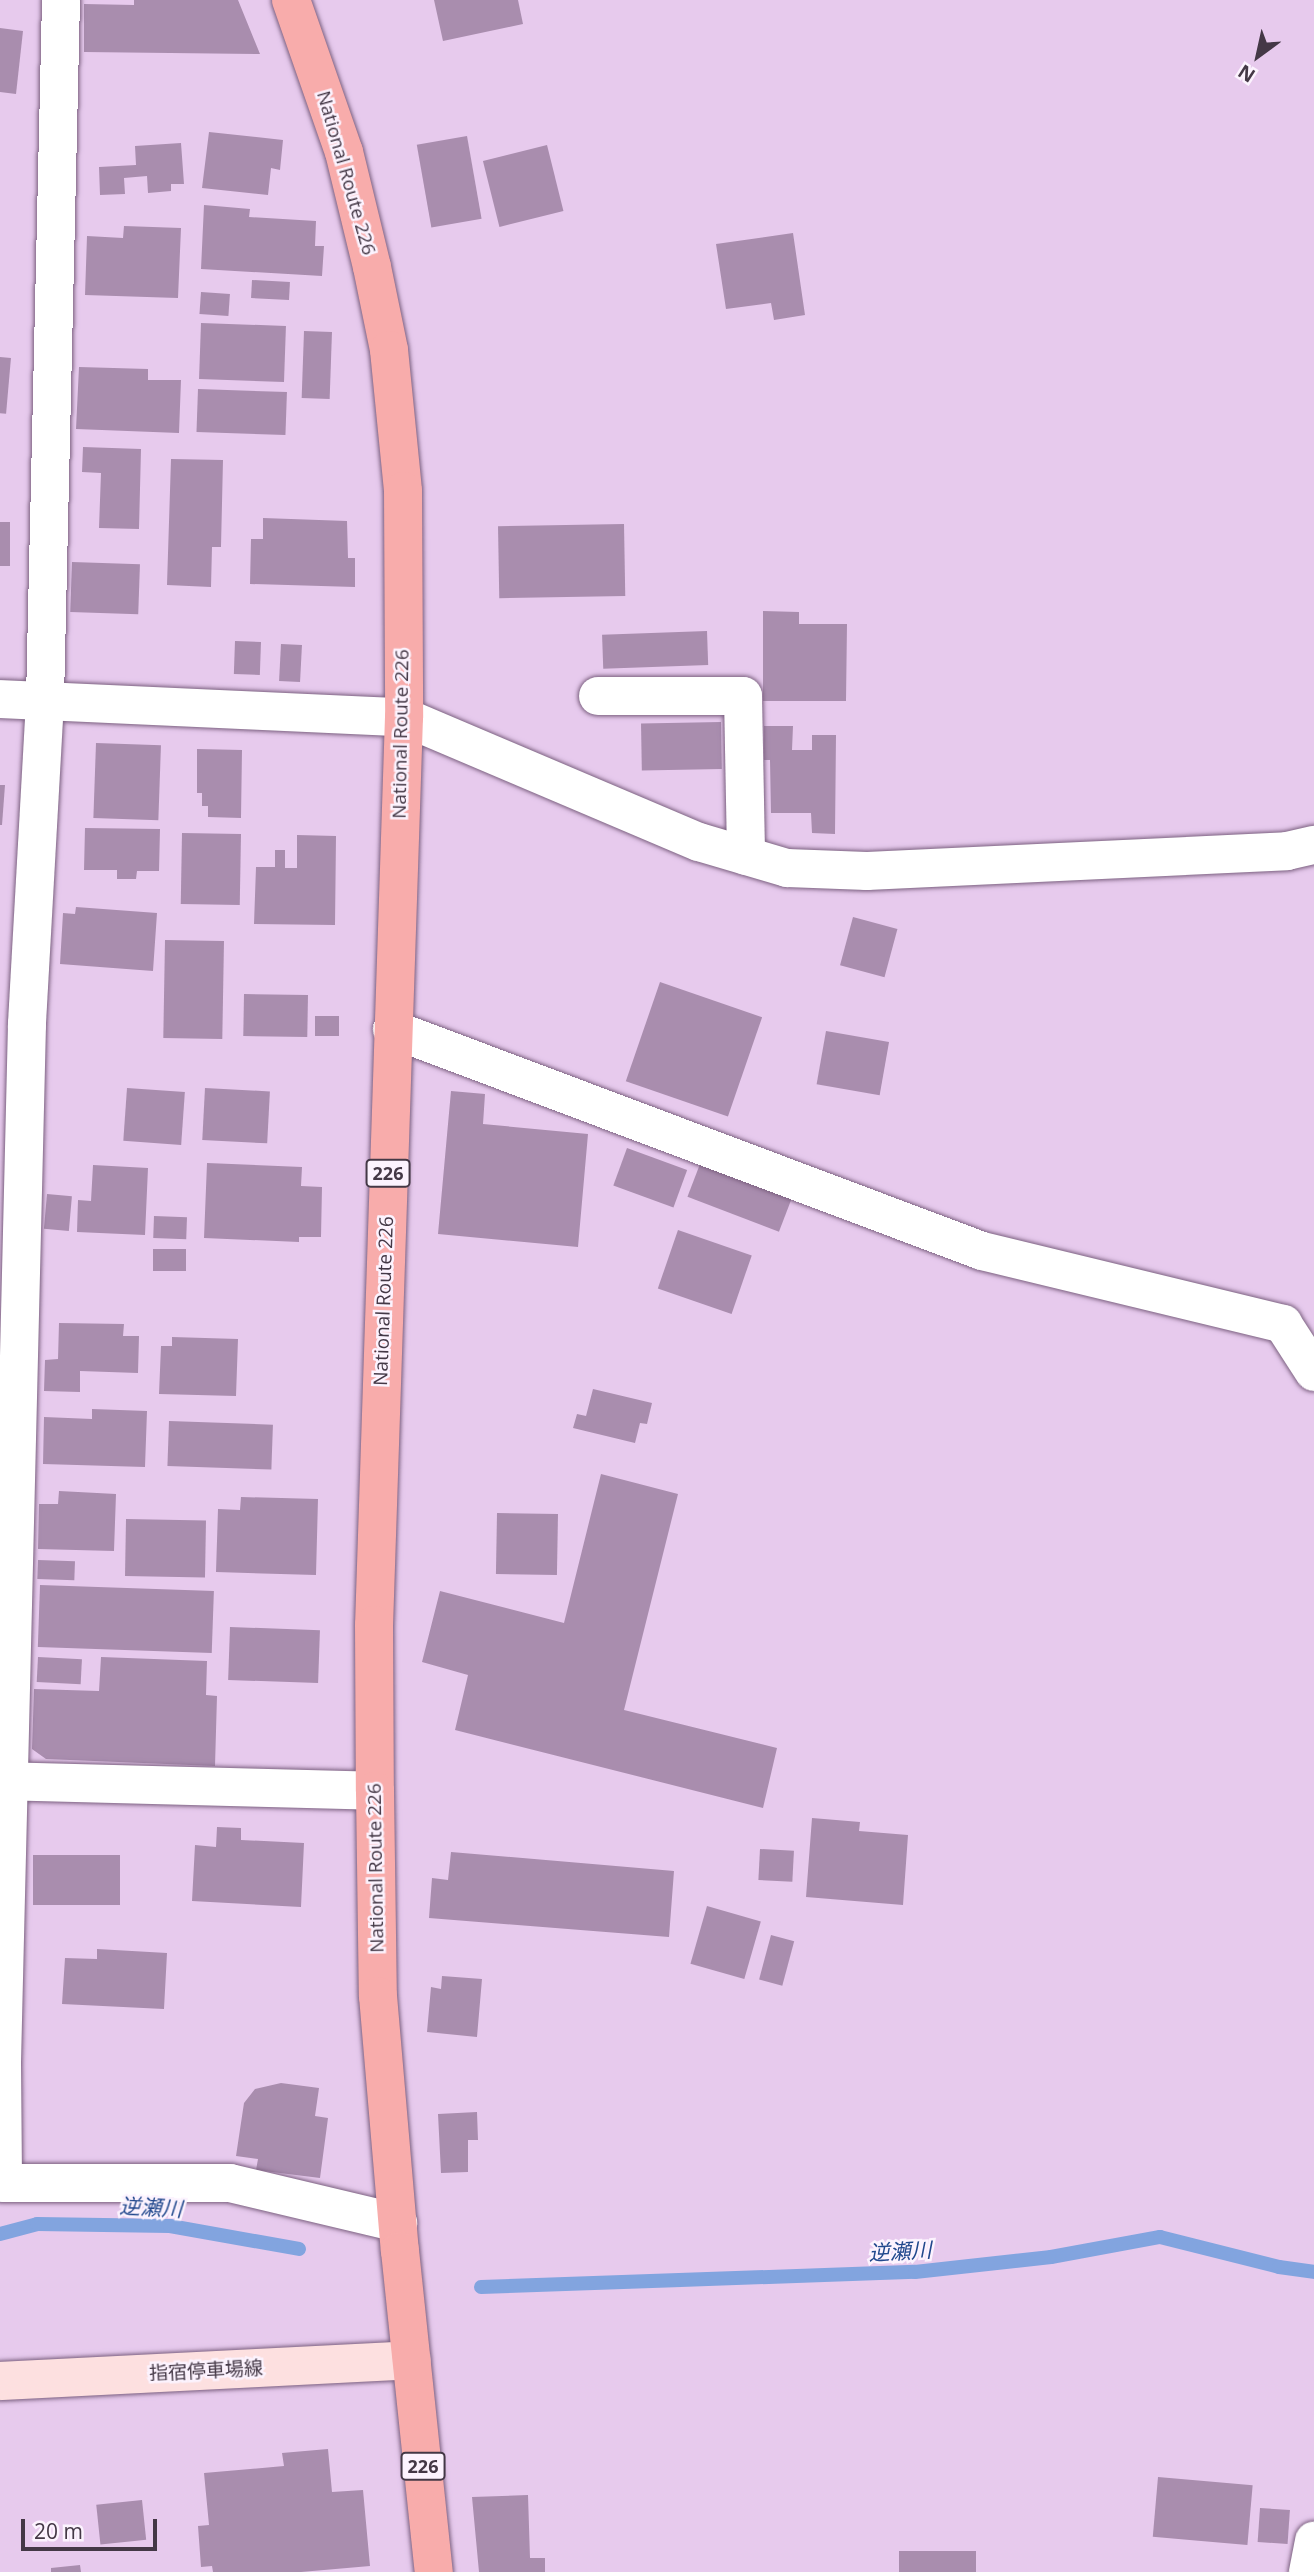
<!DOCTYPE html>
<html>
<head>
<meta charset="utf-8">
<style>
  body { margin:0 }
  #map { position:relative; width:1314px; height:2572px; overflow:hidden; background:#e7caed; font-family:"Open Sans","Noto Sans JP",sans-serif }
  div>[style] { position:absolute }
  .stream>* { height:14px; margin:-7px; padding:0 7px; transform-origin:7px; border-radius:7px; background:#82a4df }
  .building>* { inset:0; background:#a98dae; transform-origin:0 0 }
  .roads { filter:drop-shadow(0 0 2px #7c6181) drop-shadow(0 0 2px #7c6181) }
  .minor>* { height:38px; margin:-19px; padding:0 19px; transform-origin:19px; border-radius:19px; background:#fff }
  .secondary>* { height:38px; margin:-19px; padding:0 19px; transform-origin:19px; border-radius:19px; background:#fde0e0 }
  .trunk>* { height:38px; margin:-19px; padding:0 19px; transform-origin:19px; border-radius:19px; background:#f8acab }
  span { translate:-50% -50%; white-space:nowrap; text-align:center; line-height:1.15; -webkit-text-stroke:5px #fcf3fe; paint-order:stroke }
  .shield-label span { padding:2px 5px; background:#fcf3fe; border:2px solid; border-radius:5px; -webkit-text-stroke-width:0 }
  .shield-label { font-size:18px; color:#443846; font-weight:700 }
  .street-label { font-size:19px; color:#443846 }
  .water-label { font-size:21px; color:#21488d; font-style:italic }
  .north { position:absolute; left:1223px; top:21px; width:70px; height:70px; -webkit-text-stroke:5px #fcf3fe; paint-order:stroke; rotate:213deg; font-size:19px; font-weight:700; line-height:28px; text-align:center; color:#443846 }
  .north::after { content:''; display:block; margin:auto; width:24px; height:32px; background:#443846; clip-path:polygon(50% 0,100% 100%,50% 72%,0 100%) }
  .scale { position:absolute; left:21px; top:2519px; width:136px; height:32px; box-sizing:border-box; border:4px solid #443846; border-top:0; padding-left:9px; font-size:21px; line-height:24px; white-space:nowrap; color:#443846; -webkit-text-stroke:5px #fcf3fe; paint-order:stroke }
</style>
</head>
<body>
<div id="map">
  <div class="stream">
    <div style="left:0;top:2234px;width:38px;rotate:-15deg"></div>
    <div style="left:37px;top:2224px;width:133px;rotate:0.9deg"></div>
    <div style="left:170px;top:2226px;width:131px;rotate:10.1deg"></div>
    <div style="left:481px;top:2287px;width:434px;rotate:-2deg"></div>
    <div style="left:915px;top:2272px;width:137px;rotate:-6.3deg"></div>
    <div style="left:1051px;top:2257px;width:111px;rotate:-10.4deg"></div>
    <div style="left:1160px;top:2237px;width:123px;rotate:14.1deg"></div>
    <div style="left:1279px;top:2267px;width:35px;rotate:8deg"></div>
  </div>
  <div class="building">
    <div style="clip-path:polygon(134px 0,238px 0,260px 54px,84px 52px,84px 4px,134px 5px)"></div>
    <div style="clip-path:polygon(434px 0,518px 0,523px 24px,443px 41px)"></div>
    <div style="clip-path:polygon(0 28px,23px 31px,16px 94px,0 92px)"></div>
    <div style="clip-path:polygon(209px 132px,283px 140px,280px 170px,271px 168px,268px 195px,202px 188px)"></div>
    <div style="left:467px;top:136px;width:84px;height:51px;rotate:80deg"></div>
    <div style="clip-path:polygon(181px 143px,184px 184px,171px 184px,171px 191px,148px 193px,147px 176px,124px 178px,125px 194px,100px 195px,99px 167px,136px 165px,135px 146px)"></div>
    <div style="left:547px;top:145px;width:68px;height:66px;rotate:76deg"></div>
    <div style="clip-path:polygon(204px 205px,250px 209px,249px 217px,316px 221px,315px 246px,324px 246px,322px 276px,201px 269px)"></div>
    <div style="clip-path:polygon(124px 226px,181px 228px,178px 298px,85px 295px,87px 236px,123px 238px)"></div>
    <div style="clip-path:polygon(793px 233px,805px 315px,774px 320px,771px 303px,726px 309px,716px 244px)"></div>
    <div style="left:252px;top:280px;width:38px;height:18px;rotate:3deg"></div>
    <div style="left:201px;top:292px;width:29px;height:22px;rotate:4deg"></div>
    <div style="left:201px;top:323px;width:85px;height:56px;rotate:2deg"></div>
    <div style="left:304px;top:331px;width:28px;height:67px;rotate:2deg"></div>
    <div style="left:0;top:357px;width:11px;height:56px;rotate:5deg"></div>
    <div style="clip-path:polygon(79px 367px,148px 369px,148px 380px,181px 380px,179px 433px,76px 429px)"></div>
    <div style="left:198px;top:389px;width:89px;height:43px;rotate:2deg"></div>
    <div style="clip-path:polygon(83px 447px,141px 449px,139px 529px,99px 528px,101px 473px,82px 472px)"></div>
    <div style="clip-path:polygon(171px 459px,223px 460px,221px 547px,212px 547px,211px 587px,167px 585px)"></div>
    <div style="clip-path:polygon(263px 518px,347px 521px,348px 558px,355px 558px,355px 587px,250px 584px,251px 539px,263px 539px)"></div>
    <div style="left:0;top:522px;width:10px;height:44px"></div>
    <div style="left:624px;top:524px;width:72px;height:126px;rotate:89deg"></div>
    <div style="left:72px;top:562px;width:68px;height:50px;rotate:2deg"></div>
    <div style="clip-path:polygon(763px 611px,799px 612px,799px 624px,847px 624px,846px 701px,763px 701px)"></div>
    <div style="left:707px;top:631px;width:34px;height:105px;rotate:88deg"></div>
    <div style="left:235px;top:641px;width:26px;height:33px;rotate:2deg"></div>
    <div style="left:281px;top:644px;width:21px;height:37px;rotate:3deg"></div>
    <div style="left:721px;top:722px;width:47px;height:80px;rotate:89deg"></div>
    <div style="clip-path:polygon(764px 726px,793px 726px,792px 750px,812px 750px,812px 735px,836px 735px,835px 834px,812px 833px,811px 813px,771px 813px,770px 760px,764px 760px)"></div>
    <div style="left:96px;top:743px;width:65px;height:75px;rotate:2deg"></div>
    <div style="clip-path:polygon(197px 749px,242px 750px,241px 818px,208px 817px,208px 806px,202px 806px,202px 793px,197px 793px)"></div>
    <div style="clip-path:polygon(0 785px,5px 785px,2px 825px,0 825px)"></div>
    <div style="clip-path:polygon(85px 828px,160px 829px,159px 871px,137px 871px,136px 879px,117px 879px,117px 870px,84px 870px)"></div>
    <div style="left:182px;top:833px;width:59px;height:71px;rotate:1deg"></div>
    <div style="clip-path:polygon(297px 835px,336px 836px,335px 925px,254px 924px,256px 867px,275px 867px,275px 850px,285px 850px,285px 868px,297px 868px)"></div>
    <div style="clip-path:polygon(76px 907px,157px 913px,153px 971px,60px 964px,63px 913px,75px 914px)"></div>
    <div style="left:853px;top:917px;width:46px;height:50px;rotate:15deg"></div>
    <div style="left:165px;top:940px;width:59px;height:98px;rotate:1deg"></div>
    <div style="left:660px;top:982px;width:108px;height:105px;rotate:19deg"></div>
    <div style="left:244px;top:994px;width:64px;height:42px;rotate:1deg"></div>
    <div style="left:315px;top:1016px;width:24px;height:20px"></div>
    <div style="left:826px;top:1031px;width:64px;height:54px;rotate:10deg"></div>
    <div style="left:127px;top:1088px;width:58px;height:53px;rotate:4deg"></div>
    <div style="left:205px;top:1088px;width:65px;height:52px;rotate:3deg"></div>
    <div style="clip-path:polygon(451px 1091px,485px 1094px,483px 1124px,588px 1134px,578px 1247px,438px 1234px)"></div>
    <div style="left:627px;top:1148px;width:64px;height:40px;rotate:20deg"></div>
    <div style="clip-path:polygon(207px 1163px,302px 1167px,301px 1186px,322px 1187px,321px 1237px,299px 1237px,299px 1242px,204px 1238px)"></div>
    <div style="left:700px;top:1164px;width:98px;height:35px;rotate:21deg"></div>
    <div style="clip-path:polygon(93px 1165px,148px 1168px,145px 1235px,77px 1232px,78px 1200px,91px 1201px)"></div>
    <div style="left:47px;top:1194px;width:25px;height:35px;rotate:5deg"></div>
    <div style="left:154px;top:1216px;width:33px;height:22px;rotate:2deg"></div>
    <div style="left:678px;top:1230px;width:78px;height:62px;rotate:19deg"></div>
    <div style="left:153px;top:1249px;width:33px;height:22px"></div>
    <div style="clip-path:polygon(59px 1323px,124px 1324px,123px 1336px,139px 1336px,138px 1373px,80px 1371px,80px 1392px,44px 1391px,45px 1360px,58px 1359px)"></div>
    <div style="clip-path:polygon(172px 1337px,238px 1339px,236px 1396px,159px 1394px,161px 1346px,172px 1346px)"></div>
    <div style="clip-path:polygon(593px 1389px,652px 1403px,647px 1424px,640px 1423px,635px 1443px,573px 1428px,577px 1414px,586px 1416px)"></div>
    <div style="clip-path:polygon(92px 1409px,147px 1411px,145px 1467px,43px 1464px,44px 1417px,92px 1419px)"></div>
    <div style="left:169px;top:1421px;width:104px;height:45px;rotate:2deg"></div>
    <div style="clip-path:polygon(601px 1474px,678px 1494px,624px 1710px,777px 1748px,763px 1808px,455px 1730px,468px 1675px,422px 1662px,440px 1591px,564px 1623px)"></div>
    <div style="clip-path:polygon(59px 1491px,116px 1494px,114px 1551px,38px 1549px,39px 1504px,58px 1504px)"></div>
    <div style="clip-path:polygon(241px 1497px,318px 1499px,316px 1575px,216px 1572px,218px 1509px,240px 1510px)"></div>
    <div style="left:497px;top:1513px;width:61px;height:61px;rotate:1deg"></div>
    <div style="left:126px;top:1519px;width:80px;height:57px;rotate:1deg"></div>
    <div style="left:38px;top:1560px;width:37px;height:19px;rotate:2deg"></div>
    <div style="left:40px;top:1585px;width:174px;height:62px;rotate:2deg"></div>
    <div style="left:230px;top:1627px;width:90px;height:53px;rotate:2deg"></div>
    <div style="left:38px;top:1657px;width:44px;height:25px;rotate:3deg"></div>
    <div style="clip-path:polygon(101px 1657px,207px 1661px,206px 1695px,217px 1696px,215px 1766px,46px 1759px,32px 1749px,34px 1689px,99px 1691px)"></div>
    <div style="clip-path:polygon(812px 1818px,860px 1822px,859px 1831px,908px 1835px,903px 1905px,806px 1897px)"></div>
    <div style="clip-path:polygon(217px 1827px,241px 1828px,241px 1840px,304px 1843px,301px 1907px,192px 1901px,195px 1845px,216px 1847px)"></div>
    <div style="left:760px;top:1849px;width:34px;height:31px;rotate:3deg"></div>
    <div style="clip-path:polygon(451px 1852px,674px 1871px,669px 1937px,429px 1918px,432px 1878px,448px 1880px)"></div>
    <div style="left:120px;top:1855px;width:50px;height:87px;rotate:90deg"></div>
    <div style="left:707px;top:1906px;width:56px;height:60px;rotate:16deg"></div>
    <div style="left:771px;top:1935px;width:24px;height:46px;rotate:15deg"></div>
    <div style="clip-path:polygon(97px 1949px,167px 1953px,164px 2009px,62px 2004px,65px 1958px,97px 1959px)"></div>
    <div style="clip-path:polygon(442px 1976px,482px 1979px,477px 2037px,427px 2032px,431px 1987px,441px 1989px)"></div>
    <div style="clip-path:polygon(281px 2083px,319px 2088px,315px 2116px,328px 2118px,320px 2178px,256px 2170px,258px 2159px,236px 2156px,244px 2103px,255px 2089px)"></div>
    <div style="clip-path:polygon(477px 2112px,478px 2140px,468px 2140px,468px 2172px,441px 2173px,438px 2114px)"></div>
    <div style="clip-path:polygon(328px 2449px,332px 2492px,363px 2490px,370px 2566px,301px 2572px,213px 2572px,212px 2566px,201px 2567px,198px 2526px,209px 2525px,204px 2473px,284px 2466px,282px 2453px)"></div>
    <div style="left:1158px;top:2477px;width:95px;height:60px;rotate:5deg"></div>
    <div style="clip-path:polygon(528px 2495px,530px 2558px,545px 2558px,545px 2572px,479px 2572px,472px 2497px)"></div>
    <div style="left:142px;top:2500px;width:40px;height:46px;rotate:84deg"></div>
    <div style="left:1260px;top:2508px;width:30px;height:34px;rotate:4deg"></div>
    <div style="left:899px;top:2551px;width:77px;height:21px"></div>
    <div style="clip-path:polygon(80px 2565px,81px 2572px,51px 2572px,51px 2568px)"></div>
  </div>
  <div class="roads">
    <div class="minor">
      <div style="left:61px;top:0;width:701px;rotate:91.31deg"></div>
      <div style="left:45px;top:701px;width:324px;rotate:93.2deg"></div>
      <div style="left:27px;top:1024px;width:1040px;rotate:91.38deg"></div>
      <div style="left:2px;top:2064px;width:119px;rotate:89.5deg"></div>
      <div style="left:3px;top:2183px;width:227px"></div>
      <div style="left:230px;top:2183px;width:173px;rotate:13.4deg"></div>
      <div style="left:598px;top:696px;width:145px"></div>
      <div style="left:743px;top:696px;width:160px;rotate:88.9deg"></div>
      <div style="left:0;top:699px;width:404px;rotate:2.6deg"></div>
      <div style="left:404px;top:717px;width:320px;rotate:23deg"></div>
      <div style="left:699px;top:842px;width:92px;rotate:16.5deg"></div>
      <div style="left:787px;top:868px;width:80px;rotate:2.1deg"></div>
      <div style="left:867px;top:871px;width:420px;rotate:-2.7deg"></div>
      <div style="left:1287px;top:851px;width:28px;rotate:-13deg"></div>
      <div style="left:392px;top:1029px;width:630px;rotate:20.62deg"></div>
      <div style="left:982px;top:1251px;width:310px;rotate:13.6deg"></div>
      <div style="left:1283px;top:1324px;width:57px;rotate:57.1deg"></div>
      <div style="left:0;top:1781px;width:375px;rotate:1.5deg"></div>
      <div style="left:1308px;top:2572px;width:32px;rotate:-79deg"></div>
    </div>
    <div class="secondary">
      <div style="left:0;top:2381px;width:412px;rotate:-2.9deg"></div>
    </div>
    <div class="trunk">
      <div style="left:291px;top:0;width:161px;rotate:70.8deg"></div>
      <div style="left:344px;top:152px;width:118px;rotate:76.3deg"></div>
      <div style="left:372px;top:267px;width:85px;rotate:78.4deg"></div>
      <div style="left:389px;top:350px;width:142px;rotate:84.3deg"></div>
      <div style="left:403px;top:491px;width:226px;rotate:89.7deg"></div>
      <div style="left:404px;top:717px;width:908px;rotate:91.89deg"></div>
      <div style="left:374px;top:1625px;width:166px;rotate:89.7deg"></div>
      <div style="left:375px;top:1791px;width:205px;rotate:89.2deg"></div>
      <div style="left:378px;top:1996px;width:256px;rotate:85.1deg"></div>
      <div style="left:400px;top:2251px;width:323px;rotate:84deg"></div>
    </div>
  </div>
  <div class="shield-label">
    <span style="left:388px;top:1173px">226</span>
    <span style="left:423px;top:2466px">226</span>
  </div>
  <div class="street-label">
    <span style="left:346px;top:173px;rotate:74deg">National Route 226</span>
    <span style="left:401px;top:734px;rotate:-89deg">National Route 226</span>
    <span style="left:384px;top:1301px;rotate:-88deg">National Route 226</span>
    <span style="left:376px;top:1868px;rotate:-91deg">National Route 226</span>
    <span style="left:206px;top:2371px;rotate:-3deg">指宿停車場線</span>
  </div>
  <div class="water-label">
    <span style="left:151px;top:2207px;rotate:3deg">逆瀬川</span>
    <span style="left:900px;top:2251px;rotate:-3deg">逆瀬川</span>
  </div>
  <div class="north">N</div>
  <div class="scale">20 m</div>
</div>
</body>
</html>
